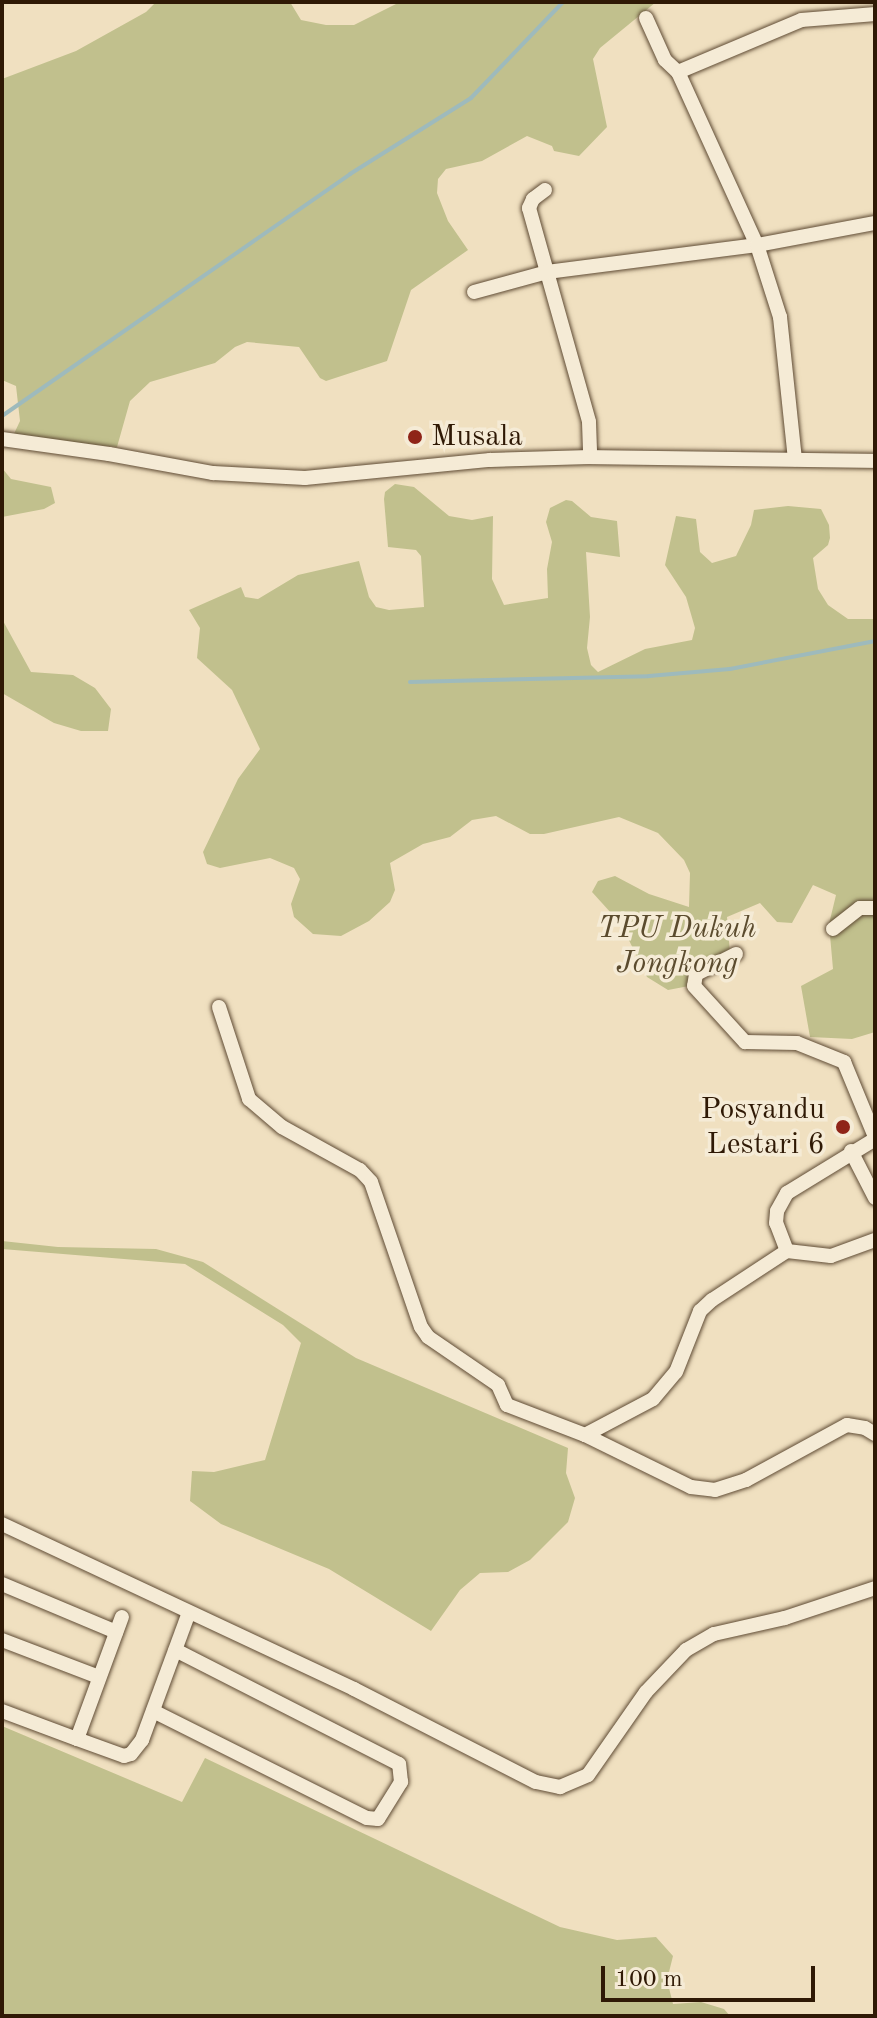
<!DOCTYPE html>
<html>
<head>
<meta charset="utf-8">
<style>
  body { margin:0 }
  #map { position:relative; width:877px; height:2018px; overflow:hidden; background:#f0e0c0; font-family:"Old Standard TT",serif }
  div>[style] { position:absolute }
  .green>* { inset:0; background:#c1c08d }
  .stream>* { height:4px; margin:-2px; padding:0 2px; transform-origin:2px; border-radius:2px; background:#9ebabc }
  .roads { filter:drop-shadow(0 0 2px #5f4b34) drop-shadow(0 0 2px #5f4b34) }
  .minor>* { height:14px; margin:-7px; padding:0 7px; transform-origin:7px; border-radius:7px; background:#f5ebd6 }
  .dots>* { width:22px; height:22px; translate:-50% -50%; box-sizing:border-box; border:4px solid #f5ebd6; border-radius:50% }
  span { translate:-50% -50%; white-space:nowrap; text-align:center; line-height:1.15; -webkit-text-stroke:7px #f5ebd6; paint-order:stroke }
  .poi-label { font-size:30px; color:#2f1905 }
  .left { translate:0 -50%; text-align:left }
  .right { translate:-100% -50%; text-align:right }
  .park-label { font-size:30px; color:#5b4b2e; font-style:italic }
  .frame { position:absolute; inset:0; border:4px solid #2f1905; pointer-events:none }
  .scale { position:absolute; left:601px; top:1966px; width:214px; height:36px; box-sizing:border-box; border:4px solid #2f1905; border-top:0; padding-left:10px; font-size:24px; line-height:28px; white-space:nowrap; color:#2f1905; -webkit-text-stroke:6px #f5ebd6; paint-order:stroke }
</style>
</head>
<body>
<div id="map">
  <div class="green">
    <div style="clip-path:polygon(156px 2px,290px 2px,301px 20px,326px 25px,354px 25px,400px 2px,656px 2px,600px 48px,593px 59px,607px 127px,579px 156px,554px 151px,552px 146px,527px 136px,482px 161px,446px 169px,438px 179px,437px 193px,448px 221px,468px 250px,411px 290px,387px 361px,326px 381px,320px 378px,299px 347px,247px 342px,235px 347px,215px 363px,150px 382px,130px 401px,117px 447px,12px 438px,20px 421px,16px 386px,2px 380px,2px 79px,76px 51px,146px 12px)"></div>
    <div style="clip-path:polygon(2px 468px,11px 479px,51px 487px,55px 503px,44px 509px,2px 517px)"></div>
    <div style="clip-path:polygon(395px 484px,414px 487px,449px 516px,472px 520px,493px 516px,492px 579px,504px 605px,548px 598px,547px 569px,552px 542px,546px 522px,550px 508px,566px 500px,572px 501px,591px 517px,617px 521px,620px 557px,586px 552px,590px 617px,587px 648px,591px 665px,598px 672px,645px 649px,692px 640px,695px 628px,686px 597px,665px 565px,676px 516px,696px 519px,700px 552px,712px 563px,736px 556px,751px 525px,754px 510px,788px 506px,821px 509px,829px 525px,830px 538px,828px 545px,813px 558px,818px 589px,828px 605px,848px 619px,875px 619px,875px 1032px,852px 1039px,810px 1037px,801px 986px,833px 969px,829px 924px,836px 895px,813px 885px,792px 923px,777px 922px,760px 903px,727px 917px,730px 953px,689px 986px,668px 990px,647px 977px,621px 924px,592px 892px,598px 881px,615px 876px,649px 894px,689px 907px,690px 873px,684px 860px,658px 833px,619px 817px,544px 834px,530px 834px,496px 816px,472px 820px,450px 837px,423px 844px,390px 863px,395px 890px,390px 902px,369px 921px,341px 936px,313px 934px,294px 917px,291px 904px,300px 879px,294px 868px,270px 858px,220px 868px,207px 864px,203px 852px,238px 779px,260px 749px,232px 690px,197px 658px,200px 628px,189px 610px,241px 587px,245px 597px,258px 599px,298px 575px,359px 561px,369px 597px,376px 607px,389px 610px,424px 607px,421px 556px,416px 550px,388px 547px,384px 499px,385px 492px)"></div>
    <div style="clip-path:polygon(2px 619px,31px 672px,73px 675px,95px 688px,111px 709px,108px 731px,81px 731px,54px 723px,2px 693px)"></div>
    <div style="clip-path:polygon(2px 1241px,58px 1247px,156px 1249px,203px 1262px,356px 1358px,568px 1448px,566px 1473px,575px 1498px,568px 1522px,530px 1560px,508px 1572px,480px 1573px,460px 1590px,431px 1631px,329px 1569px,221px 1524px,190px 1501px,192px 1471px,214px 1472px,265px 1460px,301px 1343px,283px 1325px,185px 1264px,2px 1249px)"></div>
    <div style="clip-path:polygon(2px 1726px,182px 1802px,205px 1758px,560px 1927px,617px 1940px,656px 1937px,673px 1956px,667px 1980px,673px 2004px,701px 2002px,724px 2009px,730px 2016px,2px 2016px)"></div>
  </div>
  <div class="stream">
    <div style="left:2px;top:416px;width:424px;rotate:-34.8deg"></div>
    <div style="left:350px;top:174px;width:143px;rotate:-32.1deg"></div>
    <div style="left:471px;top:98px;width:133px;rotate:-46.2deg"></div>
    <div style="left:410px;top:682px;width:239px;rotate:-1.4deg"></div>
    <div style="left:649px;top:676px;width:81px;rotate:-4.9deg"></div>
    <div style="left:730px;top:669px;width:148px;rotate:-10.9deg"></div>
  </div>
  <div class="roads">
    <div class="minor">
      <div style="left:646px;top:18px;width:46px;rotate:65.7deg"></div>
      <div style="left:665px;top:60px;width:18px;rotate:43deg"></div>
      <div style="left:678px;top:72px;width:190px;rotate:65.5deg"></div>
      <div style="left:757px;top:245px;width:76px;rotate:72.3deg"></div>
      <div style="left:780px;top:317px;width:143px;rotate:84deg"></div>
      <div style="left:678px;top:72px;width:134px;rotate:-22.8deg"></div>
      <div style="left:802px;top:20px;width:73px;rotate:-4.7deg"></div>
      <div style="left:545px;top:190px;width:15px;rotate:143deg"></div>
      <div style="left:533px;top:199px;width:10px;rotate:114deg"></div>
      <div style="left:529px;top:208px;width:222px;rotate:74.3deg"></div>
      <div style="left:589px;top:422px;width:35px;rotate:88deg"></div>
      <div style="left:474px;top:292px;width:76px;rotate:-15.3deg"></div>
      <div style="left:547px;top:272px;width:212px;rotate:-7.3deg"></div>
      <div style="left:757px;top:245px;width:120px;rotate:-10.6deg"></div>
      <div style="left:2px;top:439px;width:108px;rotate:8deg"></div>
      <div style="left:109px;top:454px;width:106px;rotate:10.4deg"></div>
      <div style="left:213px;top:473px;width:92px;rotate:3.1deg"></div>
      <div style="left:305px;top:478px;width:186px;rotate:-5.6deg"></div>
      <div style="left:490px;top:460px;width:100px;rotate:-1.7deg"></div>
      <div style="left:590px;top:457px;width:285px;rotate:0.8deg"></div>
      <div style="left:833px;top:929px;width:34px;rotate:-38deg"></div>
      <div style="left:860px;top:908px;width:15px"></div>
      <div style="left:736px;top:954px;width:45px;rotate:153.4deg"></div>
      <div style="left:696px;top:974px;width:12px;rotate:99deg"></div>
      <div style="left:694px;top:986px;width:76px;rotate:47.7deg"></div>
      <div style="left:745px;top:1042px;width:52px;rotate:1.1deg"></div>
      <div style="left:797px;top:1043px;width:51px;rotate:22deg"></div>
      <div style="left:844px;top:1062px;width:81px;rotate:67.5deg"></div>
      <div style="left:219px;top:1007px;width:97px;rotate:71.9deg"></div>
      <div style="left:249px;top:1099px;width:43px;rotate:40.3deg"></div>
      <div style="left:282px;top:1127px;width:89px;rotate:28.9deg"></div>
      <div style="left:360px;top:1170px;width:16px;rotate:47deg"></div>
      <div style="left:371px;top:1182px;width:153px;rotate:71deg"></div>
      <div style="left:421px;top:1327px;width:12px;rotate:55deg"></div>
      <div style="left:428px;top:1337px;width:85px;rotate:34.4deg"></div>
      <div style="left:498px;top:1385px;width:22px;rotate:66deg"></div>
      <div style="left:507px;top:1405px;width:84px;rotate:21deg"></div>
      <div style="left:585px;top:1435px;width:77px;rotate:-27.9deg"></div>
      <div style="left:653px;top:1399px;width:35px;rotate:-50deg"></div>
      <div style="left:676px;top:1372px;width:66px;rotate:-68.5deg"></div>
      <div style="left:700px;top:1311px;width:16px;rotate:-43deg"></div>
      <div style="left:712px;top:1300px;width:90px;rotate:-33.2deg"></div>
      <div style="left:787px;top:1251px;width:44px;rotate:6.5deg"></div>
      <div style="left:831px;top:1256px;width:47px;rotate:-20deg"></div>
      <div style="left:851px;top:1151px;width:53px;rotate:62.9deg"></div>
      <div style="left:787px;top:1251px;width:30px;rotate:-111deg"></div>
      <div style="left:776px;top:1223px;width:12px;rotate:-85deg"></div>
      <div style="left:777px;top:1211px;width:21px;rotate:-61deg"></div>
      <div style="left:787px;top:1193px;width:103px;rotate:-31.5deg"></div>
      <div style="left:585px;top:1435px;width:118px;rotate:26.1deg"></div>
      <div style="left:691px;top:1487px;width:24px;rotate:7deg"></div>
      <div style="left:715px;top:1490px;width:33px;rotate:-18deg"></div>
      <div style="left:746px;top:1480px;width:115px;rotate:-28.6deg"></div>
      <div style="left:847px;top:1425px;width:18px;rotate:9deg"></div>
      <div style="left:865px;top:1428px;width:12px;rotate:31deg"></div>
      <div style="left:2px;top:1524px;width:389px;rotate:25.1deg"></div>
      <div style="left:354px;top:1689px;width:204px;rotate:27.1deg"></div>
      <div style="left:536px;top:1782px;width:25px;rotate:12deg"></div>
      <div style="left:560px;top:1787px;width:30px;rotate:-23deg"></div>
      <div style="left:588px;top:1775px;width:101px;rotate:-55.1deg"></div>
      <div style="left:646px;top:1692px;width:58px;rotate:-46.4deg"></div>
      <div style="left:686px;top:1650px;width:32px;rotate:-30deg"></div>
      <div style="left:714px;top:1634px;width:73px;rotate:-12.7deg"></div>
      <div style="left:785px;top:1618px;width:95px;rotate:-18.4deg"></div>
      <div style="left:2px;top:1584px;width:124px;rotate:22.8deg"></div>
      <div style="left:2px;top:1640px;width:104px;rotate:20.9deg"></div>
      <div style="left:2px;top:1711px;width:80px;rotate:20.5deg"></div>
      <div style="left:77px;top:1739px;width:130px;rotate:-69.8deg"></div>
      <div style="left:153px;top:1711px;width:239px;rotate:26.6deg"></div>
      <div style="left:367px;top:1818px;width:11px;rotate:5deg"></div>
      <div style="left:378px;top:1819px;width:44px;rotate:-58.1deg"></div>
      <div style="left:401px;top:1782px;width:18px;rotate:-96deg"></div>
      <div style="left:399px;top:1764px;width:251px;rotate:-153deg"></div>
      <div style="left:77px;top:1739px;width:50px;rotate:19.9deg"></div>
      <div style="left:124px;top:1756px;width:7px;rotate:-16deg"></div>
      <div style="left:131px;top:1754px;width:18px;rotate:-52deg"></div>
      <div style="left:142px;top:1740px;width:136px;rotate:-69.8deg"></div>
    </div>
  </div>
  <div class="dots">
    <div style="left:415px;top:437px;background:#8f2418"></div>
    <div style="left:843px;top:1127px;background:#8f2418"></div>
  </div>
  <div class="poi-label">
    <span class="left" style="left:431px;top:437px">Musala</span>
    <span class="right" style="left:825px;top:1127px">Posyandu<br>Lestari 6</span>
  </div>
  <div class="park-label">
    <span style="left:677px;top:946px">TPU Dukuh<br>Jongkong</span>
  </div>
  <div class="frame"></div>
  <div class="scale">100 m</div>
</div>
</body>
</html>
